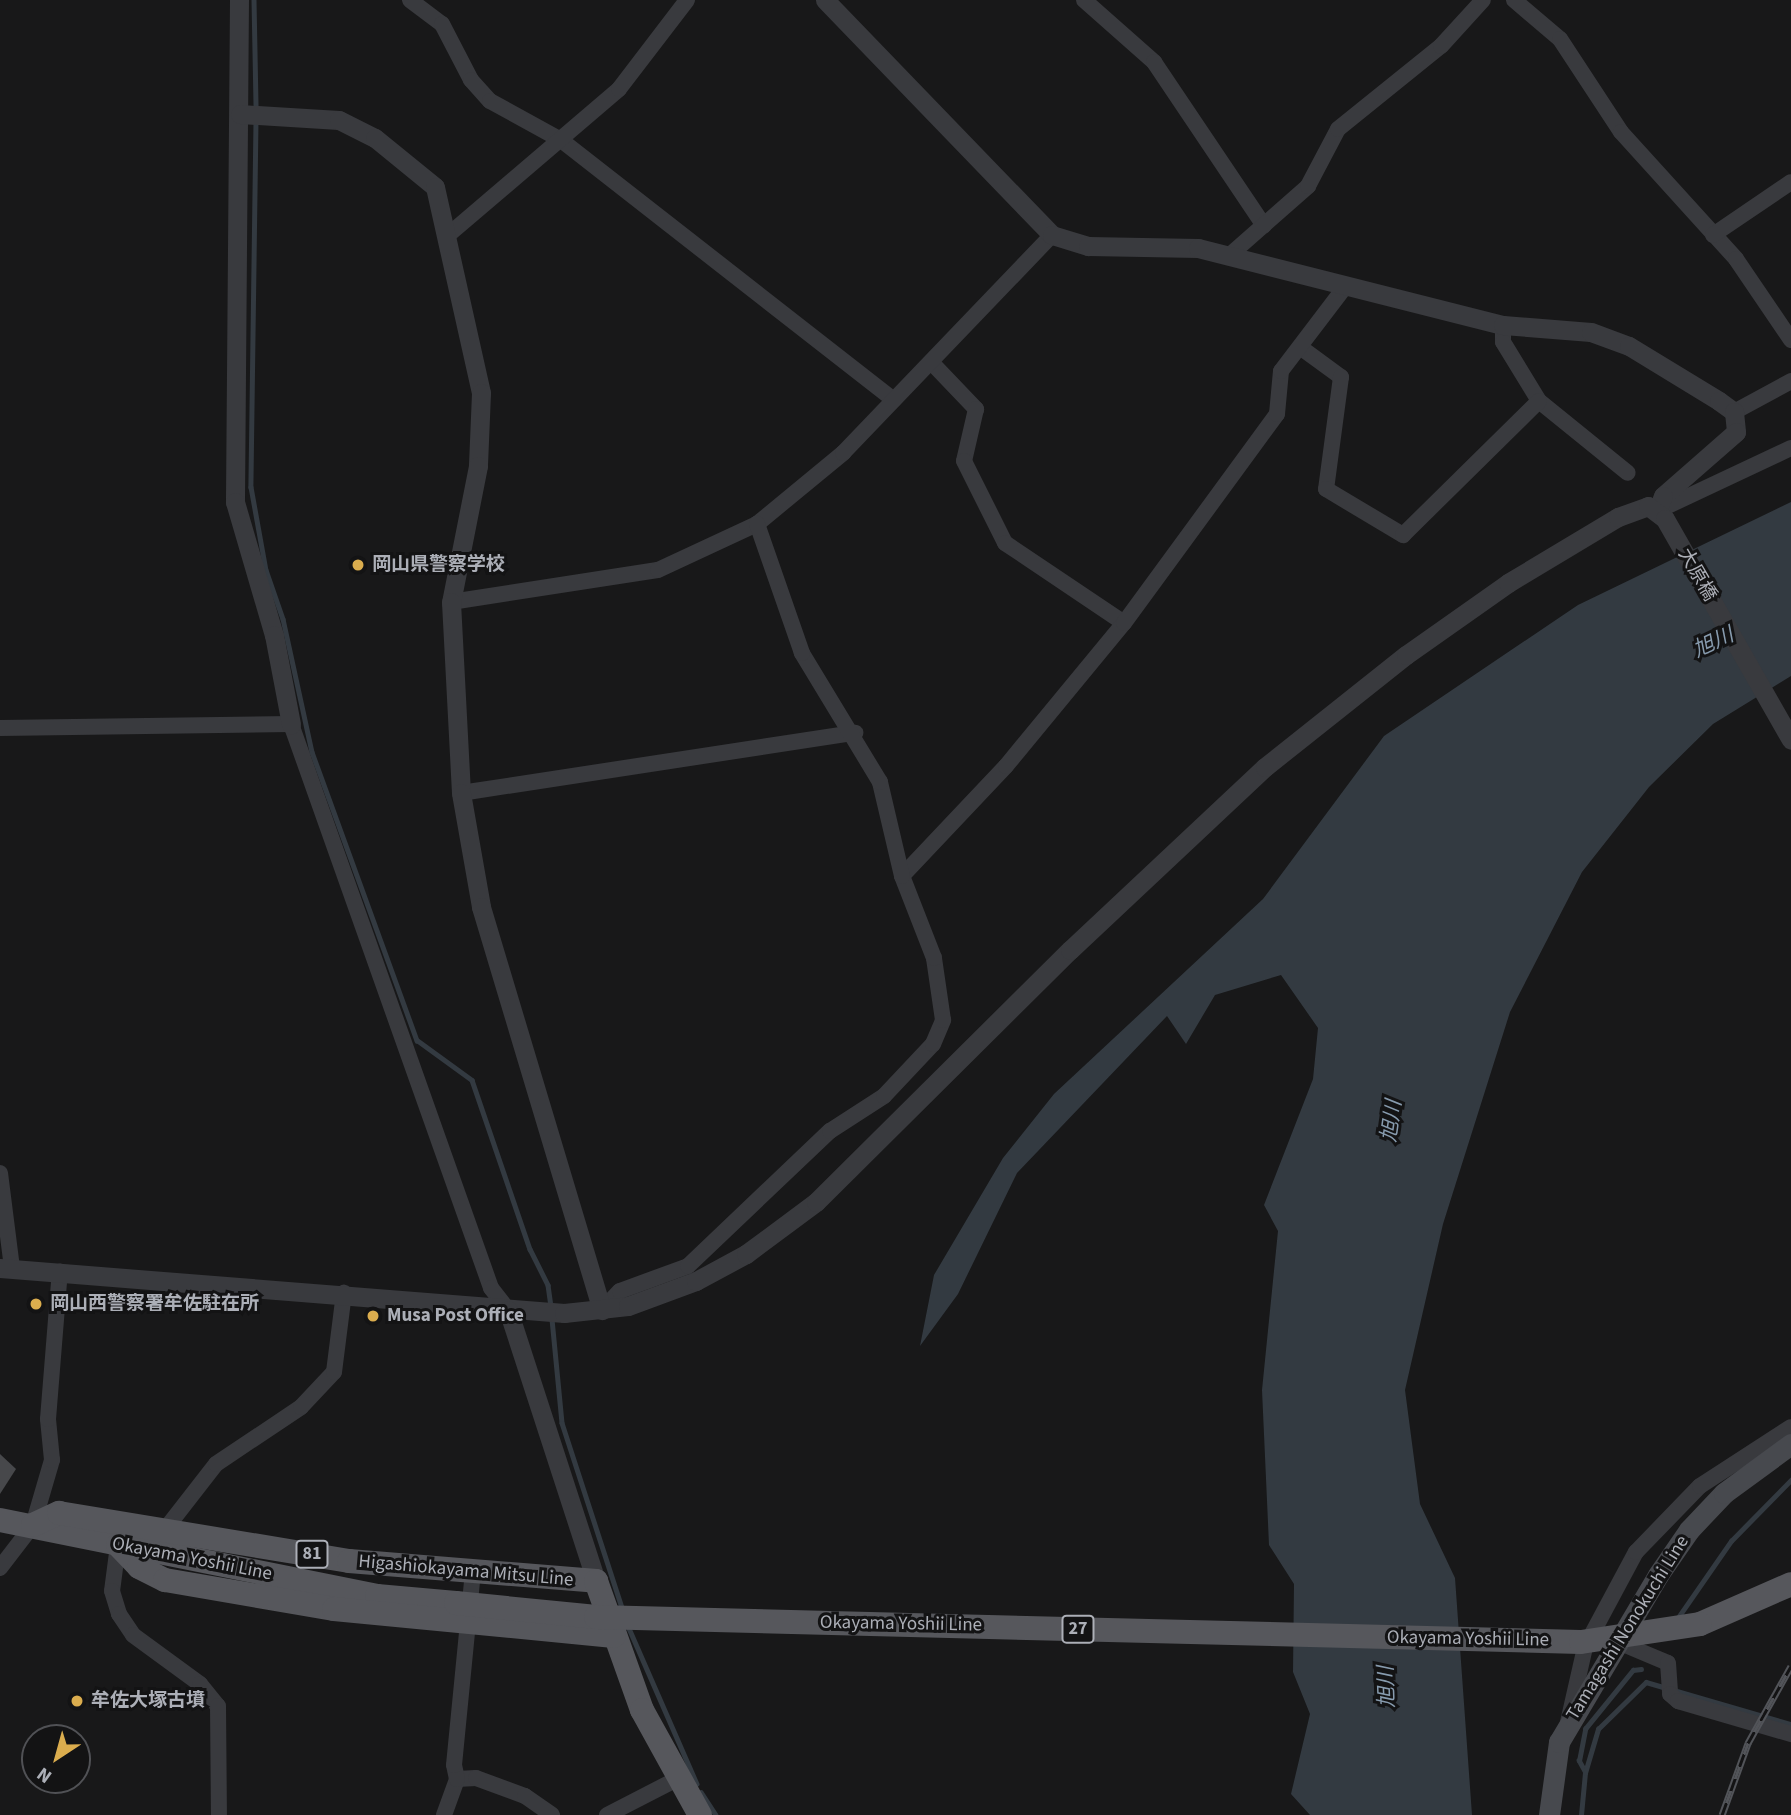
<!DOCTYPE html>
<html>
<head>
<meta charset="utf-8">
<style>
  body { margin:0 }
  #map { position:relative; width:1791px; height:1815px; overflow:hidden; background:#181819; font-family:"Source Sans 3","Noto Sans JP",sans-serif }
  div>[style] { position:absolute }
  .water>* { inset:0; background:#333a41 }
  .stream>* { height:4.5px; margin:-2.25px; padding:0 2.25px; transform-origin:2.25px; border-radius:2.25px; background:#333a41 }
  .building>* { inset:0; background:#47484b }
  .minor>* { height:16px; margin:-8px; padding:0 8px; transform-origin:8px; border-radius:8px; background:#393a3e }
  .tertiary>* { height:19px; margin:-9.5px; padding:0 9.5px; transform-origin:9.5px; border-radius:9.5px; background:#393a3e }
  .secondary>* { height:21px; margin:-10.5px; padding:0 10.5px; transform-origin:10.5px; border-radius:10.5px; background:#47494e }
  .primary>* { height:24px; margin:-12px; padding:0 12px; transform-origin:12px; border-radius:12px; background:#56575c }
  .rail>* { height:7px; margin-top:-3.5px; transform-origin:0; background:repeating-linear-gradient(90deg,#131314 0 13px,#525459 0 26px); box-sizing:border-box; border-block:2px solid #525459 }
  .primary-bridge>* { height:24px; margin:-12px; padding:0 12px; transform-origin:12px; border-radius:12px; background:#56575c }
  .dots>* { width:19px; height:19px; translate:-50% -50%; box-sizing:border-box; border:4px solid #131314; border-radius:50% }
  span { translate:-50% -50%; white-space:nowrap; text-align:center; line-height:1.15; -webkit-text-stroke:6px #131314; paint-order:stroke }
  .shield-label span { padding:2px 5px; background:#131314; border:2px solid; border-radius:5px; -webkit-text-stroke-width:0 }
  .shield-label { font-size:18px; color:#acafb7; font-weight:700 }
  .poi-label { font-size:19px; color:#acafb7; font-weight:700 }
  .left { translate:0 -50%; text-align:left }
  .street-label { font-size:19px; color:#acafb7 }
  .water-label { font-size:21px; color:#879bae; font-style:italic }
  .north { position:absolute; left:21px; top:1724px; width:70px; height:70px; box-sizing:border-box; background:#131314; border:2px solid #505155; border-radius:50%; rotate:216deg; font-size:19px; font-weight:700; line-height:28px; text-align:center; color:#acafb7 }
  .north::after { content:''; display:block; margin:auto; width:24px; height:32px; background:#dbad4e; clip-path:polygon(50% 0,100% 100%,50% 72%,0 100%) }
</style>
</head>
<body>
<div id="map">
  <div class="water">
    <div style="clip-path:polygon(1791px 502px,1791px 676px,1713px 724px,1649px 787px,1582px 872px,1510px 1012px,1443px 1224px,1405px 1390px,1420px 1504px,1455px 1578px,1472px 1815px,1310px 1815px,1291px 1794px,1310px 1714px,1293px 1672px,1294px 1584px,1269px 1545px,1262px 1390px,1278px 1231px,1264px 1205px,1313px 1079px,1318px 1028px,1281px 975px,1215px 995px,1186px 1044px,1167px 1016px,1017px 1173px,958px 1294px,920px 1346px,934px 1275px,1003px 1158px,1054px 1094px,1263px 899px,1384px 736px,1578px 605px)"></div>
  </div>
  <div class="stream">
    <div style="left:254px;top:0;width:108px;rotate:88.9deg"></div>
    <div style="left:256px;top:121px;width:366px;rotate:90.8deg"></div>
    <div style="left:251px;top:487px;width:84px;rotate:79.8deg"></div>
    <div style="left:266px;top:570px;width:52px;rotate:70.9deg"></div>
    <div style="left:283px;top:619px;width:136px;rotate:77.7deg"></div>
    <div style="left:312px;top:752px;width:307px;rotate:70deg"></div>
    <div style="left:417px;top:1040px;width:68px;rotate:36deg"></div>
    <div style="left:472px;top:1080px;width:179px;rotate:71.1deg"></div>
    <div style="left:530px;top:1249px;width:40px;rotate:63.4deg"></div>
    <div style="left:548px;top:1285px;width:21px;rotate:82deg"></div>
    <div style="left:552px;top:1319px;width:104px;rotate:84.5deg"></div>
    <div style="left:562px;top:1423px;width:198px;rotate:72deg"></div>
    <div style="left:1677px;top:1619px;width:95px;rotate:-55.3deg"></div>
    <div style="left:1731px;top:1541px;width:86px;rotate:-45.5deg"></div>
    <div style="left:628px;top:1626px;width:172px;rotate:66.4deg"></div>
    <div style="left:1585px;top:1772px;width:13px;rotate:-119deg"></div>
    <div style="left:1579px;top:1761px;width:33px;rotate:-79deg"></div>
    <div style="left:1585px;top:1729px;width:76px;rotate:-50.9deg"></div>
    <div style="left:1633px;top:1670px;width:8px;rotate:-7deg"></div>
    <div style="left:701px;top:1792px;width:27px;rotate:57deg"></div>
    <div style="left:1581px;top:1815px;width:42px;rotate:-84.6deg"></div>
    <div style="left:1585px;top:1773px;width:46px;rotate:-73.5deg"></div>
    <div style="left:1598px;top:1729px;width:67px;rotate:-44.4deg"></div>
    <div style="left:1646px;top:1682px;width:151px;rotate:16.2deg"></div>
  </div>
  <div class="building">
    <div style="clip-path:polygon(0 1454px,16px 1469px,0 1494px)"></div>
  </div>
  <div class="minor">
    <div style="left:410px;top:0;width:40px;rotate:37deg"></div>
    <div style="left:442px;top:24px;width:63px;rotate:62.6deg"></div>
    <div style="left:471px;top:80px;width:28px;rotate:48deg"></div>
    <div style="left:490px;top:101px;width:81px;rotate:28.8deg"></div>
    <div style="left:561px;top:140px;width:422px;rotate:38deg"></div>
    <div style="left:1084px;top:0;width:94px;rotate:41.5deg"></div>
    <div style="left:1154px;top:62px;width:197px;rotate:56.1deg"></div>
    <div style="left:1514px;top:0;width:60px;rotate:40.3deg"></div>
    <div style="left:1560px;top:39px;width:111px;rotate:56.7deg"></div>
    <div style="left:1621px;top:132px;width:171px;rotate:47.8deg"></div>
    <div style="left:1736px;top:259px;width:98px;rotate:55.8deg"></div>
    <div style="left:1713px;top:235px;width:94px;rotate:-34.2deg"></div>
    <div style="left:447px;top:236px;width:226px;rotate:-40.5deg"></div>
    <div style="left:619px;top:89px;width:112px;rotate:-52.6deg"></div>
    <div style="left:1231px;top:254px;width:103px;rotate:-41.4deg"></div>
    <div style="left:1308px;top:186px;width:64px;rotate:-62.2deg"></div>
    <div style="left:1338px;top:129px;width:132px;rotate:-38.9deg"></div>
    <div style="left:1441px;top:46px;width:62px;rotate:-47.6deg"></div>
    <div style="left:1503px;top:325px;width:17px;rotate:90deg"></div>
    <div style="left:1503px;top:342px;width:69px;rotate:58.6deg"></div>
    <div style="left:1539px;top:401px;width:114px;rotate:39deg"></div>
    <div style="left:1300px;top:347px;width:51px;rotate:36.2deg"></div>
    <div style="left:1341px;top:377px;width:113px;rotate:97.6deg"></div>
    <div style="left:1326px;top:489px;width:90px;rotate:30.9deg"></div>
    <div style="left:1403px;top:535px;width:191px;rotate:-44.6deg"></div>
    <div style="left:932px;top:363px;width:64px;rotate:46.3deg"></div>
    <div style="left:976px;top:409px;width:53px;rotate:103deg"></div>
    <div style="left:964px;top:461px;width:92px;rotate:63.4deg"></div>
    <div style="left:1005px;top:543px;width:143px;rotate:33.9deg"></div>
    <div style="left:1734px;top:412px;width:65px;rotate:-28.5deg"></div>
    <div style="left:1657px;top:511px;width:148px;rotate:-25.2deg"></div>
    <div style="left:451px;top:602px;width:209px;rotate:-8.8deg"></div>
    <div style="left:658px;top:570px;width:109px;rotate:-24.9deg"></div>
    <div style="left:757px;top:524px;width:112px;rotate:-39.5deg"></div>
    <div style="left:843px;top:453px;width:302px;rotate:-46.2deg"></div>
    <div style="left:0;top:728px;width:291px;rotate:-0.8deg"></div>
    <div style="left:291px;top:724px;width:598px;rotate:70.47deg"></div>
    <div style="left:491px;top:1288px;width:28px;rotate:52deg"></div>
    <div style="left:461px;top:793px;width:399px;rotate:-8.7deg"></div>
    <div style="left:902px;top:876px;width:151px;rotate:-46.6deg"></div>
    <div style="left:1006px;top:766px;width:185px;rotate:-50.5deg"></div>
    <div style="left:1124px;top:623px;width:259px;rotate:-53.8deg"></div>
    <div style="left:1277px;top:414px;width:43px;rotate:-84.7deg"></div>
    <div style="left:1281px;top:371px;width:106px;rotate:-52.7deg"></div>
    <div style="left:0;top:1173px;width:96px;rotate:82.8deg"></div>
    <div style="left:602px;top:1310px;width:26px;rotate:-47deg"></div>
    <div style="left:620px;top:1291px;width:72px;rotate:-20.2deg"></div>
    <div style="left:688px;top:1266px;width:196px;rotate:-43.6deg"></div>
    <div style="left:830px;top:1131px;width:64px;rotate:-32.9deg"></div>
    <div style="left:884px;top:1096px;width:71px;rotate:-46.7deg"></div>
    <div style="left:933px;top:1044px;width:26px;rotate:-67deg"></div>
    <div style="left:943px;top:1020px;width:63px;rotate:-98.3deg"></div>
    <div style="left:934px;top:958px;width:88px;rotate:-111.3deg"></div>
    <div style="left:902px;top:876px;width:97px;rotate:-103.2deg"></div>
    <div style="left:880px;top:782px;width:151px;rotate:-121.2deg"></div>
    <div style="left:802px;top:653px;width:137px;rotate:-109.2deg"></div>
    <div style="left:160px;top:1536px;width:91px;rotate:-52.1deg"></div>
    <div style="left:216px;top:1464px;width:102px;rotate:-33.8deg"></div>
    <div style="left:301px;top:1407px;width:48px;rotate:-46.7deg"></div>
    <div style="left:334px;top:1372px;width:80px;rotate:-82.8deg"></div>
    <div style="left:118px;top:1545px;width:46px;rotate:97.4deg"></div>
    <div style="left:112px;top:1591px;width:24px;rotate:73deg"></div>
    <div style="left:119px;top:1614px;width:25px;rotate:56deg"></div>
    <div style="left:133px;top:1635px;width:83px;rotate:36.2deg"></div>
    <div style="left:200px;top:1684px;width:28px;rotate:51deg"></div>
    <div style="left:218px;top:1706px;width:109px;rotate:89.5deg"></div>
    <div style="left:0;top:1568px;width:54px;rotate:-52.5deg"></div>
    <div style="left:33px;top:1525px;width:68px;rotate:-73.7deg"></div>
    <div style="left:52px;top:1460px;width:41px;rotate:-95.6deg"></div>
    <div style="left:48px;top:1419px;width:148px;rotate:-85.4deg"></div>
    <div style="left:1618px;top:1642px;width:54px;rotate:22.8deg"></div>
    <div style="left:1668px;top:1663px;width:31px;rotate:86deg"></div>
    <div style="left:1670px;top:1694px;width:11px;rotate:41deg"></div>
    <div style="left:1678px;top:1701px;width:118px;rotate:16.3deg"></div>
    <div style="left:1568px;top:1722px;width:77px;rotate:-77.2deg"></div>
    <div style="left:1585px;top:1647px;width:108px;rotate:-61.8deg"></div>
    <div style="left:1636px;top:1552px;width:92px;rotate:-45.9deg"></div>
    <div style="left:1700px;top:1486px;width:108px;rotate:-33deg"></div>
    <div style="left:457px;top:1779px;width:19px;rotate:-3deg"></div>
    <div style="left:476px;top:1778px;width:52px;rotate:20.2deg"></div>
    <div style="left:525px;top:1796px;width:33px;rotate:35deg"></div>
    <div style="left:444px;top:1815px;width:38px;rotate:-70deg"></div>
    <div style="left:457px;top:1779px;width:14px;rotate:-102deg"></div>
    <div style="left:454px;top:1765px;width:194px;rotate:-84.4deg"></div>
    <div style="left:607px;top:1815px;width:79px;rotate:-27.2deg"></div>
  </div>
  <div class="tertiary">
    <div style="left:239px;top:0;width:502px;rotate:90.46deg"></div>
    <div style="left:235px;top:502px;width:139px;rotate:73.7deg"></div>
    <div style="left:274px;top:635px;width:91px;rotate:79.2deg"></div>
    <div style="left:825px;top:0;width:327px;rotate:46deg"></div>
    <div style="left:1052px;top:235px;width:38px;rotate:17deg"></div>
    <div style="left:1088px;top:246px;width:110px;rotate:1deg"></div>
    <div style="left:1198px;top:248px;width:315px;rotate:14.2deg"></div>
    <div style="left:1503px;top:325px;width:88px;rotate:4.5deg"></div>
    <div style="left:1591px;top:332px;width:40px;rotate:20.2deg"></div>
    <div style="left:1629px;top:346px;width:105px;rotate:31.4deg"></div>
    <div style="left:1719px;top:401px;width:19px;rotate:36deg"></div>
    <div style="left:1734px;top:412px;width:20px;rotate:84deg"></div>
    <div style="left:1736px;top:432px;width:97px;rotate:138.8deg"></div>
    <div style="left:1663px;top:496px;width:16px;rotate:112deg"></div>
    <div style="left:240px;top:114px;width:99px;rotate:3.5deg"></div>
    <div style="left:339px;top:120px;width:40px;rotate:26.6deg"></div>
    <div style="left:375px;top:138px;width:77px;rotate:39.2deg"></div>
    <div style="left:435px;top:187px;width:211px;rotate:77.4deg"></div>
    <div style="left:481px;top:393px;width:73px;rotate:92.4deg"></div>
    <div style="left:478px;top:466px;width:139px;rotate:101.2deg"></div>
    <div style="left:451px;top:602px;width:191px;rotate:87deg"></div>
    <div style="left:461px;top:793px;width:116px;rotate:80deg"></div>
    <div style="left:481px;top:907px;width:421px;rotate:73.3deg"></div>
    <div style="left:0;top:1268px;width:566px;rotate:4.56deg"></div>
    <div style="left:564px;top:1313px;width:64px;rotate:-6.2deg"></div>
    <div style="left:628px;top:1306px;width:72px;rotate:-20.2deg"></div>
    <div style="left:696px;top:1281px;width:57px;rotate:-28.4deg"></div>
    <div style="left:746px;top:1254px;width:87px;rotate:-36.6deg"></div>
    <div style="left:816px;top:1202px;width:358px;rotate:-44.8deg"></div>
    <div style="left:1070px;top:950px;width:267px;rotate:-43.2deg"></div>
    <div style="left:1265px;top:767px;width:180px;rotate:-38.5deg"></div>
    <div style="left:1406px;top:655px;width:125px;rotate:-35.2deg"></div>
    <div style="left:1508px;top:583px;width:128px;rotate:-31deg"></div>
    <div style="left:1618px;top:517px;width:32px;rotate:-20deg"></div>
    <div style="left:1648px;top:506px;width:21px;rotate:37deg"></div>
    <div style="left:1665px;top:519px;width:254px;rotate:60.3deg"></div>
    <div style="left:508px;top:1310px;width:285px;rotate:72deg"></div>
  </div>
  <div class="secondary">
    <div style="left:1549px;top:1815px;width:74px;rotate:-82.2deg"></div>
    <div style="left:1559px;top:1742px;width:194px;rotate:-59.3deg"></div>
    <div style="left:1658px;top:1575px;width:55px;rotate:-55.4deg"></div>
    <div style="left:1689px;top:1530px;width:51px;rotate:-46.6deg"></div>
    <div style="left:1724px;top:1493px;width:83px;rotate:-36.2deg"></div>
  </div>
  <div class="primary">
    <div style="left:0;top:1520px;width:385px;rotate:11.4deg"></div>
    <div style="left:377px;top:1596px;width:79px;rotate:5.1deg"></div>
    <div style="left:33px;top:1525px;width:29px;rotate:-25deg"></div>
    <div style="left:59px;top:1513px;width:294px;rotate:9.4deg"></div>
    <div style="left:349px;top:1561px;width:248px;rotate:4.6deg"></div>
    <div style="left:596px;top:1581px;width:137px;rotate:70.4deg"></div>
    <div style="left:642px;top:1710px;width:120px;rotate:61.1deg"></div>
    <div style="left:118px;top:1545px;width:30px;rotate:46deg"></div>
    <div style="left:139px;top:1567px;width:29px;rotate:27deg"></div>
    <div style="left:165px;top:1580px;width:171px;rotate:9.7deg"></div>
    <div style="left:334px;top:1609px;width:281px;rotate:5.5deg"></div>
    <div style="left:1700px;top:1624px;width:99px;rotate:-23.7deg"></div>
  </div>
  <div class="rail">
    <div style="left:1722px;top:1815px;width:77px;rotate:-70.1deg"></div>
    <div style="left:1748px;top:1743px;width:88px;rotate:-60.8deg"></div>
  </div>
  <div class="primary-bridge">
    <div style="left:456px;top:1603px;width:141px;rotate:5.7deg"></div>
    <div style="left:596px;top:1617px;width:985px;rotate:1.45deg"></div>
    <div style="left:1581px;top:1642px;width:120px;rotate:-8.6deg"></div>
  </div>
  <div class="dots">
    <div style="left:358px;top:565px;background:#dbad4e"></div>
    <div style="left:36px;top:1304px;background:#dbad4e"></div>
    <div style="left:373px;top:1316px;background:#dbad4e"></div>
    <div style="left:77px;top:1701px;background:#dbad4e"></div>
  </div>
  <div class="shield-label">
    <span style="left:312px;top:1554px">81</span>
    <span style="left:1078px;top:1629px">27</span>
  </div>
  <div class="poi-label">
    <span class="left" style="left:372px;top:565px">岡山県警察学校</span>
    <span class="left" style="left:50px;top:1304px">岡山西警察署牟佐駐在所</span>
    <span class="left" style="left:387px;top:1316px">Musa Post Office</span>
    <span class="left" style="left:91px;top:1701px">牟佐大塚古墳</span>
  </div>
  <div class="street-label">
    <span style="left:1697px;top:575px;rotate:60deg">大原橋</span>
    <span style="left:192px;top:1559px;rotate:11deg">Okayama Yoshii Line</span>
    <span style="left:466px;top:1571px;rotate:5deg">Higashiokayama Mitsu Line</span>
    <span style="left:901px;top:1624px;rotate:1deg">Okayama Yoshii Line</span>
    <span style="left:1628px;top:1628px;rotate:-58deg">Tamagashi Nonokuchi Line</span>
    <span style="left:1468px;top:1639px;rotate:1deg">Okayama Yoshii Line</span>
  </div>
  <div class="water-label">
    <span style="left:1713px;top:642px;rotate:-25deg">旭川</span>
    <span style="left:1391px;top:1121px;rotate:-82deg">旭川</span>
    <span style="left:1386px;top:1687px;rotate:-92deg">旭川</span>
  </div>
  <div class="north">N</div>
</div>
</body>
</html>
